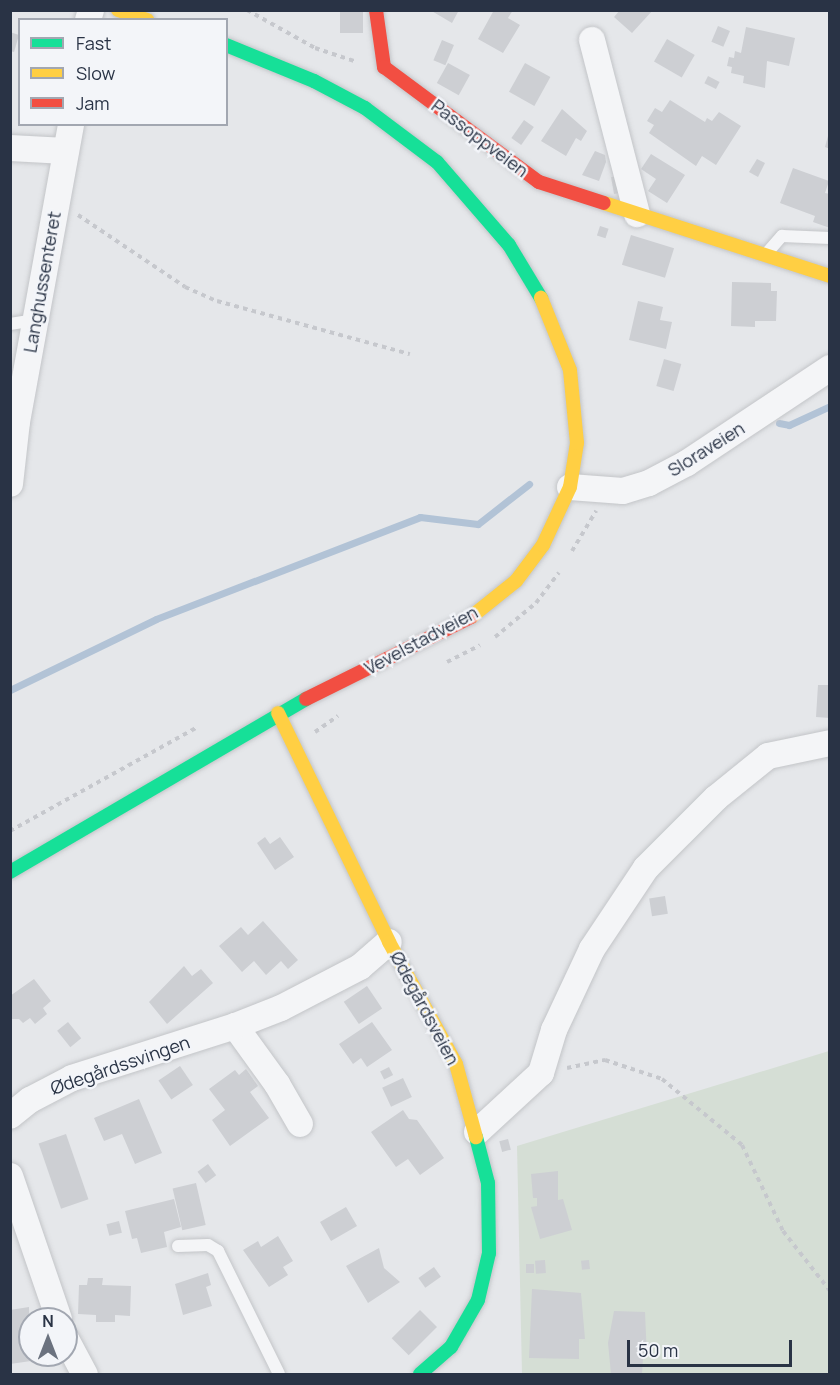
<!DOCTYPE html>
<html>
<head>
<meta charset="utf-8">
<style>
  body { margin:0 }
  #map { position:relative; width:840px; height:1385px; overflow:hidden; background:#e5e7ea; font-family:Manrope,sans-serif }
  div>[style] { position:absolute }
  .green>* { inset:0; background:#d5ded5 }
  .stream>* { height:7px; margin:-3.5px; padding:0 3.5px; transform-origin:3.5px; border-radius:3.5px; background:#b2c3d6 }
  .building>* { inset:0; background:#cdcfd3; transform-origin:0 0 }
  .path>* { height:4px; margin-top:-2px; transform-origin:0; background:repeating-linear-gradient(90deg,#c6c8cd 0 4.5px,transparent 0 9px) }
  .roads { filter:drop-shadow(0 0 2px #c3c5c8) drop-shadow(0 0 2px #c3c5c8) }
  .lane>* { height:12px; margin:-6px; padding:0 6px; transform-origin:6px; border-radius:6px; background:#f4f5f7 }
  .street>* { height:26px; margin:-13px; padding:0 13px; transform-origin:13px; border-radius:13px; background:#f4f5f7 }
  .fast>* { height:14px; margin:-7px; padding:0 7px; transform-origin:7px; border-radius:7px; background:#16e098 }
  .slow>* { height:14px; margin:-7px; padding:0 7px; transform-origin:7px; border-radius:7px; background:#ffcf43 }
  .jam>* { height:14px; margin:-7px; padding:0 7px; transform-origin:7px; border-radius:7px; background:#f24e42 }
  span { translate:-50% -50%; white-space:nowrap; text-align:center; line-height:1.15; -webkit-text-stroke:5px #f3f5f9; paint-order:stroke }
  .street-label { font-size:18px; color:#293345 }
  .frame { position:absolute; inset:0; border:12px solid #293345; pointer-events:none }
  .legend { position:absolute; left:18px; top:18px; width:210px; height:108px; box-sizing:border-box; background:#f3f5f9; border:2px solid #a2a7b1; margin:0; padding:8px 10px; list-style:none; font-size:18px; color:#293345 }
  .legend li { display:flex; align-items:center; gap:12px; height:30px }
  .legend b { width:30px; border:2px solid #a2a7b1 }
  .north { position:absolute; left:18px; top:1307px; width:60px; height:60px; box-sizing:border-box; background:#f3f5f9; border:2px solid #a2a7b1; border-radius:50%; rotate:0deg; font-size:16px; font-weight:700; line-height:24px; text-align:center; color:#293345 }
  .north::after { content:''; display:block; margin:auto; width:21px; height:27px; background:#6b727f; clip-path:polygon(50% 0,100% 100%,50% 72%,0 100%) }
  .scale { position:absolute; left:627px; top:1340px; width:165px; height:27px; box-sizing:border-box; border:3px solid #293345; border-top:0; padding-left:8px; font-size:18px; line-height:21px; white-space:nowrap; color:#293345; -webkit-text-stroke:4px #f3f5f9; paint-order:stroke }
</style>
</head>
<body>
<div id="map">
  <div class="green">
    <div style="clip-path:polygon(829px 1051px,829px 1374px,522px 1374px,517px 1146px)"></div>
  </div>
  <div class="stream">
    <div style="left:779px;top:423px;width:10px;rotate:11deg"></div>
    <div style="left:789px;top:425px;width:45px;rotate:-24.9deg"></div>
    <div style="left:10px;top:690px;width:162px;rotate:-25.9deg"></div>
    <div style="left:156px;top:619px;width:283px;rotate:-21.1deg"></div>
    <div style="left:420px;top:517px;width:58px;rotate:6.9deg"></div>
    <div style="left:478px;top:524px;width:65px;rotate:-38.1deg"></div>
  </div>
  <div class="building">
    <div style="left:340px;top:10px;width:23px;height:23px"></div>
    <div style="clip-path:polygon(430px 10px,459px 10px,452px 23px)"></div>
    <div style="clip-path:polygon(494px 10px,513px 10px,508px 18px,520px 25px,503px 53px,478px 39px)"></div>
    <div style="clip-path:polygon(620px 10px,653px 10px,632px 33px,614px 17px)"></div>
    <div style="left:718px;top:26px;width:13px;height:17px;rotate:23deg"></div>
    <div style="clip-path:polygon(746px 27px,795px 38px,789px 66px,767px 61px,765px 88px,743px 83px,744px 76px,731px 73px,732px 67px,727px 66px,729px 57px,734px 58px,735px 51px,741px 53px)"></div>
    <div style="clip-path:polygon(10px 32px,19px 35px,14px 52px,10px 51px)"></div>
    <div style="left:667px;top:39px;width:32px;height:26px;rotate:30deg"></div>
    <div style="left:442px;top:40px;width:13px;height:22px;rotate:23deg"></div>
    <div style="left:448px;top:63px;width:25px;height:23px;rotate:29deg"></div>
    <div style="left:525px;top:63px;width:29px;height:33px;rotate:29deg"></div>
    <div style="left:708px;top:76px;width:13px;height:8px;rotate:27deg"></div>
    <div style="clip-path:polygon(670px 100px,705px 122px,707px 118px,712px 121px,719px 112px,741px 126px,716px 165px,702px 156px,696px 166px,649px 133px,654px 125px,647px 121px,655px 108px,662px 112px)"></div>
    <div style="clip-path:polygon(562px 109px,587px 131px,581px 141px,576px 138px,566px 156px,541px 141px)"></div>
    <div style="left:524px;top:120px;width:12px;height:22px;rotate:35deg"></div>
    <div style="clip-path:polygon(830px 129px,830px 149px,825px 147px)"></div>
    <div style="clip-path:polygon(595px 151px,605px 155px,606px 162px,599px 181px,582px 175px)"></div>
    <div style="clip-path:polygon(651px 154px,685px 175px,667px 203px,648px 191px,656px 179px,641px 169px)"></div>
    <div style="clip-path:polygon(757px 159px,765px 163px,758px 177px,749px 172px)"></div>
    <div style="clip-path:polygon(793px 168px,829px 181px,825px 193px,830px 194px,830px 228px,813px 222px,815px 216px,780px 203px)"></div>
    <div style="left:618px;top:176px;width:17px;height:7px;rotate:80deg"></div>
    <div style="left:600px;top:226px;width:9px;height:10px;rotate:18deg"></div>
    <div style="left:631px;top:235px;width:45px;height:31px;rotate:17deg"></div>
    <div style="clip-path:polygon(732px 282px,771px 283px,771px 291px,777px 291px,776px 321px,755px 321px,755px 327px,731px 326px)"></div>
    <div style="clip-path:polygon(638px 301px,663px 307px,660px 320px,672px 322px,666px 349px,629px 340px)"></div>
    <div style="left:664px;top:359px;width:18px;height:28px;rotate:16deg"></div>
    <div style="clip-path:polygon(818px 685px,830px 685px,830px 718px,816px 717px)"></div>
    <div style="clip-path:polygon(265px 837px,270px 844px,280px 837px,294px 857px,275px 870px,257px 843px)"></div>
    <div style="left:665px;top:896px;width:18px;height:16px;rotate:81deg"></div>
    <div style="clip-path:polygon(263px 921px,298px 960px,288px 969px,281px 961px,266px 975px,254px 961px,242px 972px,219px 946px,241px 927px,248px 935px)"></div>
    <div style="clip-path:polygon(184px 966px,192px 976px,201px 969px,213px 983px,167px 1024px,149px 1002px)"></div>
    <div style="clip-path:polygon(34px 979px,51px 1001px,43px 1008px,47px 1014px,35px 1024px,30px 1018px,23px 1023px,19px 1019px,10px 1019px,10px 996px)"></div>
    <div style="left:367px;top:986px;width:27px;height:28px;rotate:56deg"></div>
    <div style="left:68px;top:1022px;width:21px;height:14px;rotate:51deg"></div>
    <div style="clip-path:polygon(372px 1022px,392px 1050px,367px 1067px,361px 1058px,353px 1064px,339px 1044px)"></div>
    <div style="left:180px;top:1066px;width:23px;height:26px;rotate:56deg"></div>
    <div style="left:389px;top:1067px;width:9px;height:10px;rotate:63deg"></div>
    <div style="clip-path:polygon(246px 1069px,258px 1086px,250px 1092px,269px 1118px,230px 1146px,212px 1120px,225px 1110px,209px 1089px,235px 1070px,239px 1075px)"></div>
    <div style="left:403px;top:1078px;width:21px;height:23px;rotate:65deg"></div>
    <div style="clip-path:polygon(139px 1099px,162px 1153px,135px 1164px,122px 1134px,104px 1141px,94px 1118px)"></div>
    <div style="clip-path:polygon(403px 1110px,409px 1119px,417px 1120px,444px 1158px,420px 1175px,408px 1159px,396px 1167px,371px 1132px)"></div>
    <div style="left:66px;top:1134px;width:69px;height:29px;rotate:71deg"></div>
    <div style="left:508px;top:1139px;width:11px;height:9px;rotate:75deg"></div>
    <div style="left:208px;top:1164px;width:14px;height:13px;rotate:54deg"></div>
    <div style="clip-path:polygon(558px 1171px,558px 1200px,563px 1199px,572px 1230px,540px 1239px,531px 1207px,537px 1206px,537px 1198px,533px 1198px,531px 1174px)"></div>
    <div style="left:196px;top:1183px;width:43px;height:24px;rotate:77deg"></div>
    <div style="clip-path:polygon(174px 1199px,181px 1227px,164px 1232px,167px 1247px,141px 1253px,137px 1238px,132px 1239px,125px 1211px)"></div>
    <div style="left:346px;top:1207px;width:22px;height:30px;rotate:60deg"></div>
    <div style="left:119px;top:1221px;width:12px;height:13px;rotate:76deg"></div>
    <div style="clip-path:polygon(278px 1236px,293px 1261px,283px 1267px,288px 1275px,269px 1287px,243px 1250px,258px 1241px,261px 1247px)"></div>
    <div style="clip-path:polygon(379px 1248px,384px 1268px,400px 1282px,368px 1303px,346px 1266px)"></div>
    <div style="left:545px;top:1260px;width:13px;height:10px;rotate:86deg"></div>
    <div style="left:589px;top:1260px;width:9px;height:8px;rotate:84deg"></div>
    <div style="left:526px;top:1264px;width:8px;height:9px"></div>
    <div style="left:434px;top:1267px;width:12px;height:19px;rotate:55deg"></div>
    <div style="clip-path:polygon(208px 1273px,211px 1285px,206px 1287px,212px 1306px,183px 1315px,175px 1284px)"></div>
    <div style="clip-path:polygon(88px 1278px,103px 1278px,102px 1285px,131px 1286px,130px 1316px,115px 1315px,115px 1322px,96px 1322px,96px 1315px,78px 1314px,79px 1285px,87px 1285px)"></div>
    <div style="clip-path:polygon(532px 1289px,581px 1293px,585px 1339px,579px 1339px,579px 1359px,529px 1358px)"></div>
    <div style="clip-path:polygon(29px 1307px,30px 1355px,37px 1355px,38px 1360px,10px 1364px,10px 1310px)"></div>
    <div style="left:420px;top:1310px;width:24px;height:40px;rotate:45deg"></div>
    <div style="clip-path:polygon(614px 1311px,645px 1312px,647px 1358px,643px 1358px,642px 1374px,611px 1374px,608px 1343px)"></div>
  </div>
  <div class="path">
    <div style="left:247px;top:10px;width:78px;rotate:29.2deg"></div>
    <div style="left:315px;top:48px;width:44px;rotate:18.4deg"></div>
    <div style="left:78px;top:215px;width:129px;rotate:33.9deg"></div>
    <div style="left:185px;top:287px;width:35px;rotate:24deg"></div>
    <div style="left:217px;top:301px;width:200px;rotate:15.4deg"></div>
    <div style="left:572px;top:551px;width:47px;rotate:-59deg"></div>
    <div style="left:495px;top:637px;width:53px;rotate:-39.7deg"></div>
    <div style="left:536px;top:603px;width:38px;rotate:-53deg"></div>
    <div style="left:447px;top:662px;width:37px;rotate:-27deg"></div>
    <div style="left:315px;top:732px;width:28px;rotate:-35deg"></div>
    <div style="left:10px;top:831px;width:213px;rotate:-29deg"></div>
    <div style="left:567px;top:1068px;width:39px;rotate:-12deg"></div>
    <div style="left:605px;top:1060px;width:60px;rotate:18.4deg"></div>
    <div style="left:662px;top:1079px;width:104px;rotate:39.5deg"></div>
    <div style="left:742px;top:1145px;width:95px;rotate:64.5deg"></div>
    <div style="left:783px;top:1231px;width:76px;rotate:51.9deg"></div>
  </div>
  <div class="roads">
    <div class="lane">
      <div style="left:767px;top:253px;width:23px;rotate:-49deg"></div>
      <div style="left:782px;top:236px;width:48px;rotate:2.4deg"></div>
      <div style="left:10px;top:324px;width:26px;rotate:-9deg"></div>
      <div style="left:178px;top:1246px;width:30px;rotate:-2deg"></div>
      <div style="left:208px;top:1245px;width:12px;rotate:31deg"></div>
      <div style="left:218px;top:1251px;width:137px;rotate:63.6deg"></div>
    </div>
    <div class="street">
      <div style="left:88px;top:20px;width:10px;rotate:-73deg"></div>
      <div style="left:592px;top:40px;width:180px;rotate:75.5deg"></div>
      <div style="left:10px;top:148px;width:56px;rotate:3.1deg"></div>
      <div style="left:10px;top:484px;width:62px;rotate:-83.6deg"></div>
      <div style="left:17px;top:422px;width:303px;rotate:-79.7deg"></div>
      <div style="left:570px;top:487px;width:53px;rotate:4.3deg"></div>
      <div style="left:623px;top:491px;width:27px;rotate:-17deg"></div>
      <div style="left:649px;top:483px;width:43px;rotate:-27.8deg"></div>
      <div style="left:687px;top:463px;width:172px;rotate:-33.6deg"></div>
      <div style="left:235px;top:1026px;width:72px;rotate:54.1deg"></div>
      <div style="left:277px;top:1084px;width:46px;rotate:60.1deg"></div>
      <div style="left:10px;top:1116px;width:26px;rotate:-39deg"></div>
      <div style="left:30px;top:1100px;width:47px;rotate:-27.6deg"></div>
      <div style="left:72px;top:1078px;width:171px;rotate:-17.7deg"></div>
      <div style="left:235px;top:1026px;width:49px;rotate:-21.4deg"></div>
      <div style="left:281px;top:1008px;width:89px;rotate:-27.4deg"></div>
      <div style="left:360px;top:967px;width:38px;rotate:-41deg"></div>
      <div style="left:477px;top:1132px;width:87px;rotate:-42.7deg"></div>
      <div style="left:541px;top:1073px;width:45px;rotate:-73.2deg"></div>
      <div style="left:554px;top:1030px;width:89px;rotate:-64.9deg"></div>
      <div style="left:592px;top:949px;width:97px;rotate:-56.3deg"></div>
      <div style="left:646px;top:868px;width:99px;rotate:-45deg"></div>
      <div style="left:716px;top:798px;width:67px;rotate:-38.9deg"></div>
      <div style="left:768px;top:756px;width:63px;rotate:-11.8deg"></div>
      <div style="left:10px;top:1176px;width:151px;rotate:71.1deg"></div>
      <div style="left:66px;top:1339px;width:40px;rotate:62deg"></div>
    </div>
    <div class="fast">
      <div style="left:226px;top:45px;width:95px;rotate:22.2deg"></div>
      <div style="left:314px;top:81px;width:58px;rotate:27.9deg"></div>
      <div style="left:365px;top:108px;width:90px;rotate:36.9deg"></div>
      <div style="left:437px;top:162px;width:110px;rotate:49.1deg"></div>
      <div style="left:509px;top:245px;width:62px;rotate:58.9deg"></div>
      <div style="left:10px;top:872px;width:343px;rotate:-30.3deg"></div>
      <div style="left:420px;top:1374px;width:41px;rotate:-41.1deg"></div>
      <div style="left:451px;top:1347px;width:54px;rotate:-60.1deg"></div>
      <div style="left:478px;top:1300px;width:48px;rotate:-76.8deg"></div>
      <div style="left:489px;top:1253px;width:70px;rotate:-90.8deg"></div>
      <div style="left:488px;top:1183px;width:48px;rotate:-104.6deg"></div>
    </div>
    <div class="slow">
      <div style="left:118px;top:10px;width:31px;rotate:19deg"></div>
      <div style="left:604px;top:203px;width:237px;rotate:17.9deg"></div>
      <div style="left:471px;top:617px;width:58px;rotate:-38.7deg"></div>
      <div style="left:516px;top:581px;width:45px;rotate:-53.1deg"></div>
      <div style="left:543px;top:545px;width:64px;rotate:-65deg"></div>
      <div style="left:570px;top:487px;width:45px;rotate:-81deg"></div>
      <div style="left:577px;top:443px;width:73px;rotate:-95.5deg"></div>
      <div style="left:570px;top:370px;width:78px;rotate:-111.9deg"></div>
      <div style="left:278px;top:713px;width:254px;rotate:64.1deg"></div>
      <div style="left:389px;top:942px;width:139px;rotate:61.2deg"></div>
      <div style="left:456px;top:1064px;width:76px;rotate:74.7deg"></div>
    </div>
    <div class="jam">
      <div style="left:376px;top:10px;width:58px;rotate:82deg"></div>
      <div style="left:384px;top:67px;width:193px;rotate:36.6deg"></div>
      <div style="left:539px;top:182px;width:68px;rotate:17.9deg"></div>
      <div style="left:306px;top:699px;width:184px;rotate:-26.4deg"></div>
    </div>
  </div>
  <div class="street-label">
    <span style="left:480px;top:138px;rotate:37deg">Passoppveien</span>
    <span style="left:42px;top:282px;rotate:-80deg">Langhussenteret</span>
    <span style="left:706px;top:449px;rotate:-32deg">Sloraveien</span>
    <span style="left:421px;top:640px;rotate:-28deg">Vevelstadveien</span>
    <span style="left:425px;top:1008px;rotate:62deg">Ødegårdsveien</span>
    <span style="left:120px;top:1065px;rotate:-19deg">Ødegårdssvingen</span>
  </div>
  <div class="frame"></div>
  <ul class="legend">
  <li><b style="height:8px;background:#16e098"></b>Fast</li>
  <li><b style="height:8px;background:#ffcf43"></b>Slow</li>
  <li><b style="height:8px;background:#f24e42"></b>Jam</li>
  </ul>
  <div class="north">N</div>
  <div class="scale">50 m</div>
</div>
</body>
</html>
